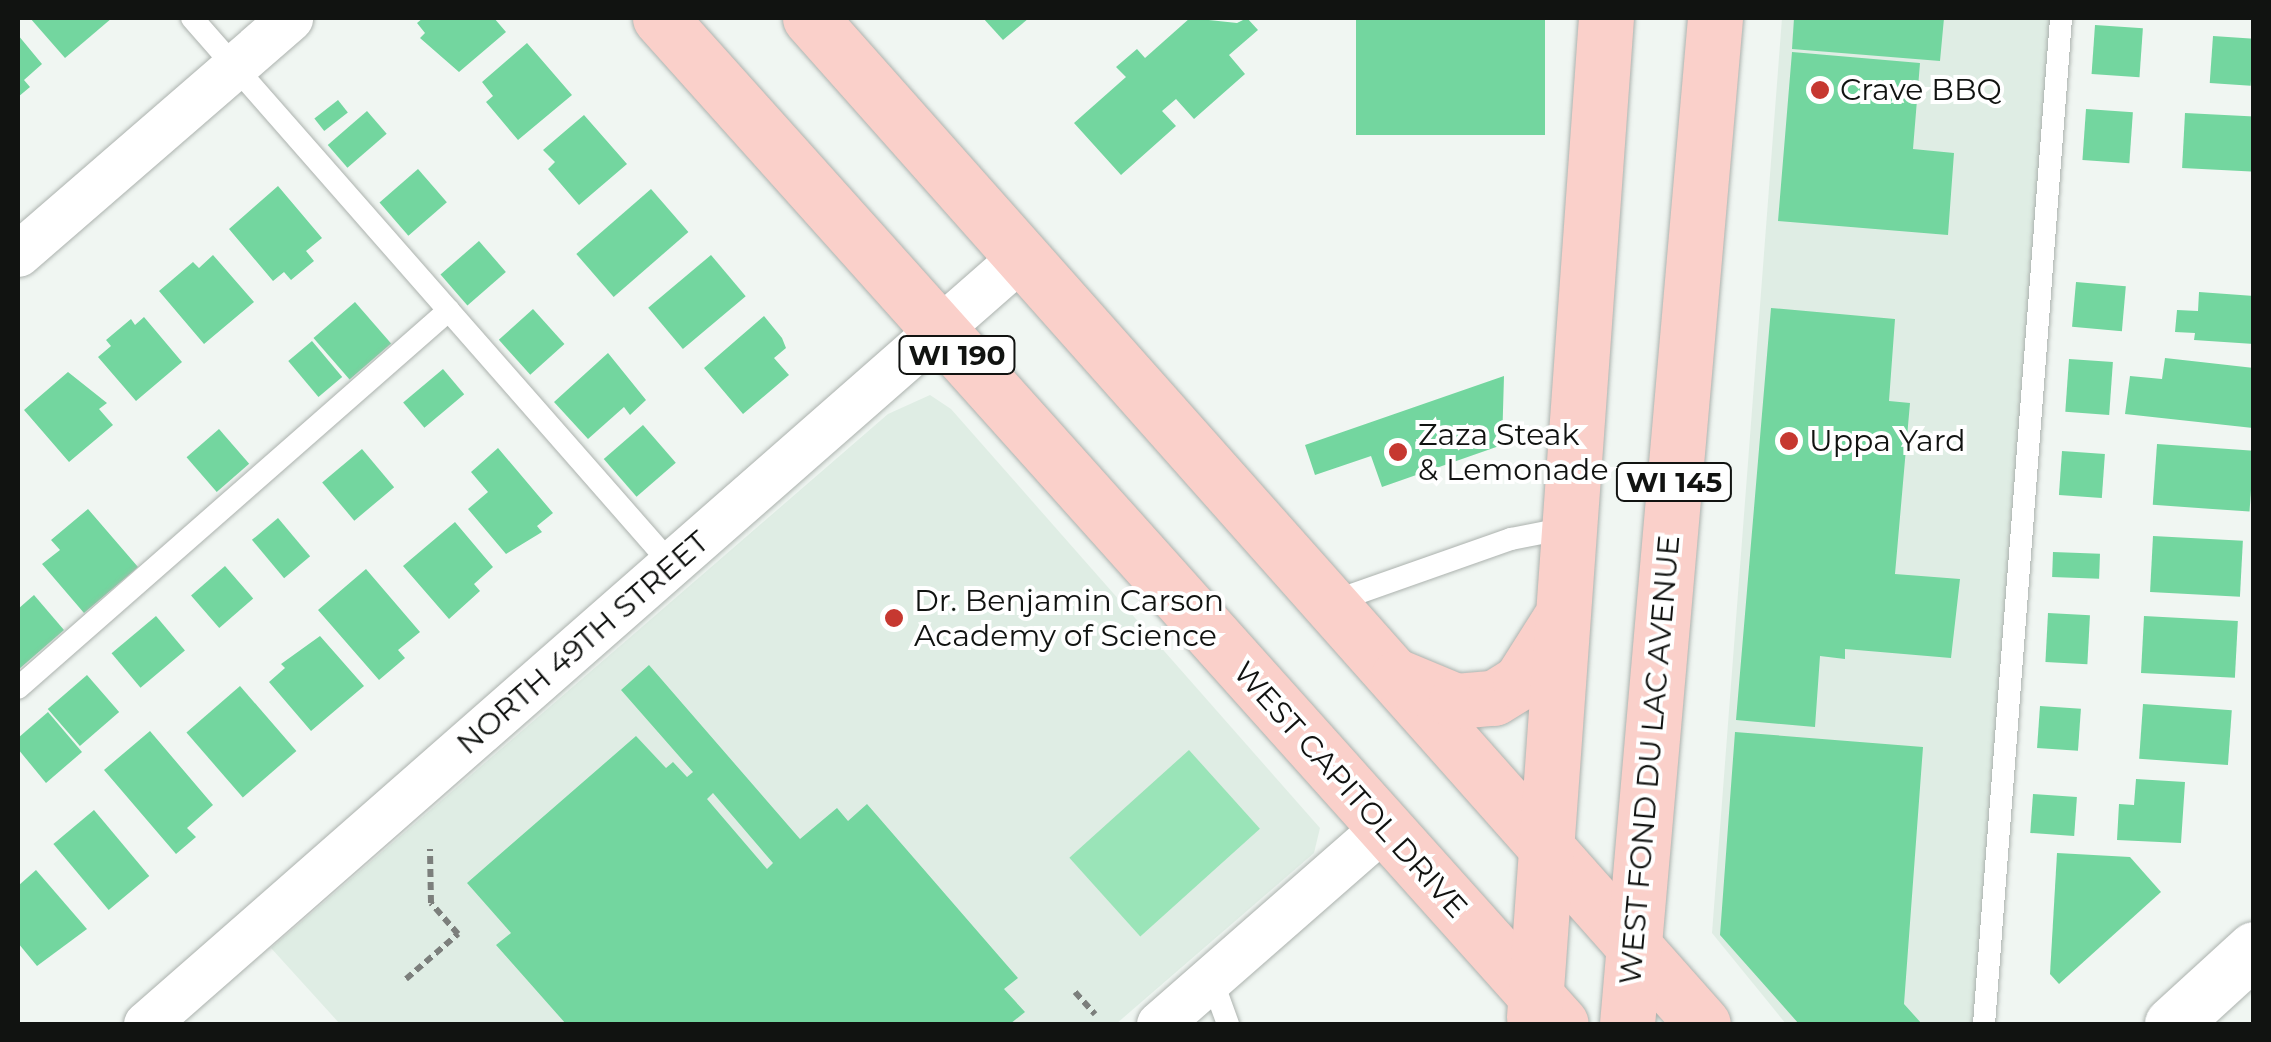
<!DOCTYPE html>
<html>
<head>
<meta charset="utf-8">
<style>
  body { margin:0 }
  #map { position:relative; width:2271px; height:1042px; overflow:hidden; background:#f0f6f2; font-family:Montserrat,sans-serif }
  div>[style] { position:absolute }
  .built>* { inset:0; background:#dfede4 }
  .green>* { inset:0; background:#9ae4b8; transform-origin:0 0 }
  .building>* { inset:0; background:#73d69f; transform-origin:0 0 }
  .path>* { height:6px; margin-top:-3px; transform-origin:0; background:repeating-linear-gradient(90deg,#7c7f7c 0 8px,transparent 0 13px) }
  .roads { filter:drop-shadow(0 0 2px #acb2ae) drop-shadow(0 0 2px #acb2ae) }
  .lane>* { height:22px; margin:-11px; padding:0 11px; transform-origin:11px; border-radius:11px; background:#fff }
  .street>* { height:45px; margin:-22.5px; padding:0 22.5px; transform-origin:22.5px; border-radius:22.5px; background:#fff }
  .secondary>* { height:55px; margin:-27.5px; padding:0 27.5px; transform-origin:27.5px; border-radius:27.5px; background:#fff }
  .primary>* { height:55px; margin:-27.5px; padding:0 27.5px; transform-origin:27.5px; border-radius:27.5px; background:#fad0ca }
  .dots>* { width:28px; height:28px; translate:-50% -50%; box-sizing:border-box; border:5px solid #fff; border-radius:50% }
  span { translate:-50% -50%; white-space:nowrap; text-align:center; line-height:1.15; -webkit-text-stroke:8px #fff; paint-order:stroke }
  .shield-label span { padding:2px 8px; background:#fff; border:2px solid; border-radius:8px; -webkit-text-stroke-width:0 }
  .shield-label { font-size:28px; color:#111311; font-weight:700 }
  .poi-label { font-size:30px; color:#111311 }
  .left { translate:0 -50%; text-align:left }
  .street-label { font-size:30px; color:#111311 }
  .frame { position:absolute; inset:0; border:20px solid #111311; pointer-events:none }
</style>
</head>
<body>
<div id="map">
  <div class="built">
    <div style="clip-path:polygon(1782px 18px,2061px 18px,1984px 1024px,1786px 1024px,1712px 933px)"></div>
    <div style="clip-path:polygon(930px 395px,951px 409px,1320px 828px,1314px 853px,1116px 1024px,340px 1024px,271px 948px,888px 414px)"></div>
  </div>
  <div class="green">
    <div style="left:1189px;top:750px;width:106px;height:161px;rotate:48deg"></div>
  </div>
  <div class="building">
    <div style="clip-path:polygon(30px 18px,112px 18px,65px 58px)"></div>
    <div style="clip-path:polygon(423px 18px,494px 18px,506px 32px,459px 72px,420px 38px,425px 33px,417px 23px)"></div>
    <div style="clip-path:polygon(983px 18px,1029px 18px,1003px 40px)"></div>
    <div style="clip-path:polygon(1190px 18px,1237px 23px,1247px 18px,1258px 30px,1229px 55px,1245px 74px,1194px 119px,1176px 99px,1162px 111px,1176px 126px,1121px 175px,1074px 123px,1126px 77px,1116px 67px,1137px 49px,1145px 58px)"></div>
    <div style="left:1356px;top:18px;width:189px;height:117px"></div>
    <div style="clip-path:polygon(1794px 18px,1944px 18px,1940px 61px,1792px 49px)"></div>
    <div style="left:2095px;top:25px;width:48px;height:49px;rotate:4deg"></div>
    <div style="clip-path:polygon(18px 35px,42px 64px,24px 80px,30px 87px,18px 97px)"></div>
    <div style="left:2213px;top:36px;width:41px;height:47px;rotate:4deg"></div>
    <div style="clip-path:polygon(527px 43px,572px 95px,518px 140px,486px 102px,493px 96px,482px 82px)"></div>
    <div style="clip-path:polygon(1792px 52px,1920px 63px,1913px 149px,1954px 153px,1948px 235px,1778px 221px)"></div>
    <div style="left:338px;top:100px;width:16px;height:30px;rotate:52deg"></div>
    <div style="left:2086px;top:109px;width:47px;height:51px;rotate:4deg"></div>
    <div style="left:367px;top:111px;width:30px;height:52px;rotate:49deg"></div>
    <div style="left:2185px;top:113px;width:69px;height:55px;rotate:3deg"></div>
    <div style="clip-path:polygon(584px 115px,627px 164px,579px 205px,548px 169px,555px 162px,543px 150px)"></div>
    <div style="left:418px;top:169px;width:44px;height:51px;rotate:49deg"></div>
    <div style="clip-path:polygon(278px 186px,322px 238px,306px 251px,314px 261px,291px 280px,284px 272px,273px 281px,229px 229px)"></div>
    <div style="left:651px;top:189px;width:57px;height:99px;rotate:49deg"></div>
    <div style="left:479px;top:241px;width:41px;height:51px;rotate:49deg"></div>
    <div style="clip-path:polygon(213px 255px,254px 302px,204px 344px,159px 291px,193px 262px,199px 268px)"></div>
    <div style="left:711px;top:255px;width:54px;height:82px;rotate:50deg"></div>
    <div style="left:2076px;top:282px;width:50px;height:45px;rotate:5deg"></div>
    <div style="clip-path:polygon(2199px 292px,2254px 296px,2254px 344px,2194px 340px,2195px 333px,2175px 332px,2177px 310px,2198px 311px)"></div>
    <div style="left:355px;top:302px;width:55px;height:55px;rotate:49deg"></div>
    <div style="clip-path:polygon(1771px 308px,1895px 319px,1889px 401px,1910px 403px,1895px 574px,1960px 579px,1951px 658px,1845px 649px,1845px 659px,1820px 656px,1815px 727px,1736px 720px)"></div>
    <div style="left:533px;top:309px;width:47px;height:46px;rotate:48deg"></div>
    <div style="clip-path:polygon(764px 316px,782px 338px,786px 348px,774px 358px,789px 375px,743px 414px,704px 368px)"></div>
    <div style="clip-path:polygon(144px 317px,182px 362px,136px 401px,98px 357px,111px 346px,106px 340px,131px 319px,135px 325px)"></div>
    <div style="left:312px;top:341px;width:47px;height:31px;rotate:50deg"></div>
    <div style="clip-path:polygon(608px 353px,646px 400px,630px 415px,624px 407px,588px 439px,554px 402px)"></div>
    <div style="clip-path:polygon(2165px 358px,2254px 368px,2253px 428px,2125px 414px,2130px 376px,2162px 379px)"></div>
    <div style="left:2069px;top:359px;width:44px;height:53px;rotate:4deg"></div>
    <div style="left:443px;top:369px;width:33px;height:52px;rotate:50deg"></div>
    <div style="clip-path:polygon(68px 372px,107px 403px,99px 409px,113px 425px,69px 462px,24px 410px)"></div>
    <div style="clip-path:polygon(1504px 376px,1502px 445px,1382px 487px,1371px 456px,1315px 475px,1305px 445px)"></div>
    <div style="left:643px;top:425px;width:50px;height:52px;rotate:49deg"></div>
    <div style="left:219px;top:429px;width:46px;height:43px;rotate:49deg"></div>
    <div style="left:2157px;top:444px;width:97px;height:61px;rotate:4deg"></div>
    <div style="clip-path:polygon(498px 448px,553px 513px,537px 526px,542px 532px,506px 554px,468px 509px,488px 492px,471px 472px)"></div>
    <div style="left:362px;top:449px;width:50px;height:52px;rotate:50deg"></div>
    <div style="left:2062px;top:451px;width:43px;height:44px;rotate:4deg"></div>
    <div style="clip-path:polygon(88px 509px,138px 567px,84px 613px,42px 564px,60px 550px,51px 540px)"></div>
    <div style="left:278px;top:518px;width:50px;height:34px;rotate:50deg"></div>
    <div style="clip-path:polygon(455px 522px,493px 567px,474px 584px,480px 591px,449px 619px,403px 566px)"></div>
    <div style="left:2153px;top:536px;width:90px;height:56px;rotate:3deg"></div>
    <div style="left:2053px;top:552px;width:47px;height:25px;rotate:2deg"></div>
    <div style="left:225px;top:566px;width:43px;height:45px;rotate:49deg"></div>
    <div style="clip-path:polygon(366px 569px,420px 632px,398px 650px,405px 658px,379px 680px,318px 610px)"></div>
    <div style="clip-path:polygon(34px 595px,64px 630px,18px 670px,18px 609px)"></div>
    <div style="left:2048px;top:613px;width:42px;height:49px;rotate:3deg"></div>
    <div style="left:156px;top:616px;width:45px;height:58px;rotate:50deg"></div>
    <div style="left:2144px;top:616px;width:94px;height:57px;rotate:3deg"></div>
    <div style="clip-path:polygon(320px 636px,364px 686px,311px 731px,269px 682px,285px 668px,281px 664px)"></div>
    <div style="clip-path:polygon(evenodd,649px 665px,800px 839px,837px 808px,848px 821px,867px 804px,1018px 978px,1004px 989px,1025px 1012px,1010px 1024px,566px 1024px,496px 945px,511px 933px,467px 883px,636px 736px,666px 768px,673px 762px,687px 777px,693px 772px,621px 690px,649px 665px,713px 793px,773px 863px,767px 869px,707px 799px,713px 793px)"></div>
    <div style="left:87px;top:675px;width:49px;height:52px;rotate:49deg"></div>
    <div style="left:240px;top:686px;width:86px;height:71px;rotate:49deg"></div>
    <div style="left:2143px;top:704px;width:89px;height:55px;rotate:4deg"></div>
    <div style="left:2040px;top:706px;width:41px;height:42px;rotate:4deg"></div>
    <div style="clip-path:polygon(48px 712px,82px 752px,46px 783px,18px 749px,18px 738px)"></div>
    <div style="clip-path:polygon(150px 731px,213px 805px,187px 828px,196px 837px,176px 854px,104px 770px)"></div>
    <div style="clip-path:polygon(1735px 732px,1923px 747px,1904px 1004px,1922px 1024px,1799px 1024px,1720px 935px)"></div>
    <div style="clip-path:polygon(2136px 779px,2185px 782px,2181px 843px,2117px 840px,2119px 804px,2134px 805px)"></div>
    <div style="left:2033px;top:794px;width:44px;height:39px;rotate:4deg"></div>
    <div style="left:94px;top:810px;width:86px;height:53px;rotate:50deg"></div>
    <div style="clip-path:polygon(2057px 853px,2130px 857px,2161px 892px,2059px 984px,2050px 974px)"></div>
    <div style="clip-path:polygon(36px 870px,87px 929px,37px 966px,18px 943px,18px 886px)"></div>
  </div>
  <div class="path">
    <div style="left:406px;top:979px;width:69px;rotate:-40.9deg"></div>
    <div style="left:458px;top:934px;width:41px;rotate:-131.1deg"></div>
    <div style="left:431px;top:903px;width:54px;rotate:-91.1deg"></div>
    <div style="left:1075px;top:992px;width:30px;rotate:48deg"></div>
  </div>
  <div class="roads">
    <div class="lane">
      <div style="left:192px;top:18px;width:728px;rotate:48.73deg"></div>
      <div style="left:1332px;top:602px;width:190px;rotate:-19.4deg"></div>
      <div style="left:1511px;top:539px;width:57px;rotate:-11.1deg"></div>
      <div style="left:18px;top:688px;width:573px;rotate:-41.25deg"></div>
      <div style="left:1212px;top:980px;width:47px;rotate:70deg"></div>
      <div style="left:1984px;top:1024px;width:1009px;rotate:-85.62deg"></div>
    </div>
    <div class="street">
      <div style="left:18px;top:254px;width:360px;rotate:-40.9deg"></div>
      <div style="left:146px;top:1024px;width:1161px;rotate:-41.23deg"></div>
      <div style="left:1159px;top:1024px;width:299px;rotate:-41.2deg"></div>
    </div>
    <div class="secondary">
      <div style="left:2172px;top:1024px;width:111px;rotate:-42.4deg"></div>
    </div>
    <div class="primary">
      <div style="left:660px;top:18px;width:1350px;rotate:48.15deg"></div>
      <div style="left:810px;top:18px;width:1345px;rotate:48.41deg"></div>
      <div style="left:1398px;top:677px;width:63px;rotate:22.5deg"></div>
      <div style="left:1456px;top:701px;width:38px;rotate:-5deg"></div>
      <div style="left:1494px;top:698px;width:31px;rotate:-32deg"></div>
      <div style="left:1520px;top:682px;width:71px;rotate:-57.7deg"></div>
      <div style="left:1534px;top:1017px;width:1002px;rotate:-85.88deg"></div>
      <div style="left:1627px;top:1024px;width:1010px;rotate:-85deg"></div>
    </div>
  </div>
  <div class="dots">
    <div style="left:1820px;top:90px;background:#c63830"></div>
    <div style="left:1789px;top:441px;background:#c63830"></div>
    <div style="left:1398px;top:452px;background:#c63830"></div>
    <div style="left:894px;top:618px;background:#c63830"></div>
  </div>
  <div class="shield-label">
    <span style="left:957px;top:355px">WI 190</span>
    <span style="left:1674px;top:482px">WI 145</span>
  </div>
  <div class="poi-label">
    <span class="left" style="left:1840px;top:90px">Crave BBQ</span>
    <span class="left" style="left:1418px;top:452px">Zaza Steak<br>&amp; Lemonade</span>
    <span class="left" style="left:1809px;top:441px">Uppa Yard</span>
    <span class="left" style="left:914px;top:618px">Dr. Benjamin Carson<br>Academy of Science</span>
  </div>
  <div class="street-label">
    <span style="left:583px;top:643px;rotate:-41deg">NORTH 49TH STREET</span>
    <span style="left:1650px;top:760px;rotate:-85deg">WEST FOND DU LAC AVENUE</span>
    <span style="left:1350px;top:790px;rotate:48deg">WEST CAPITOL DRIVE</span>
  </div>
  <div class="frame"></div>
</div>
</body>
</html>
